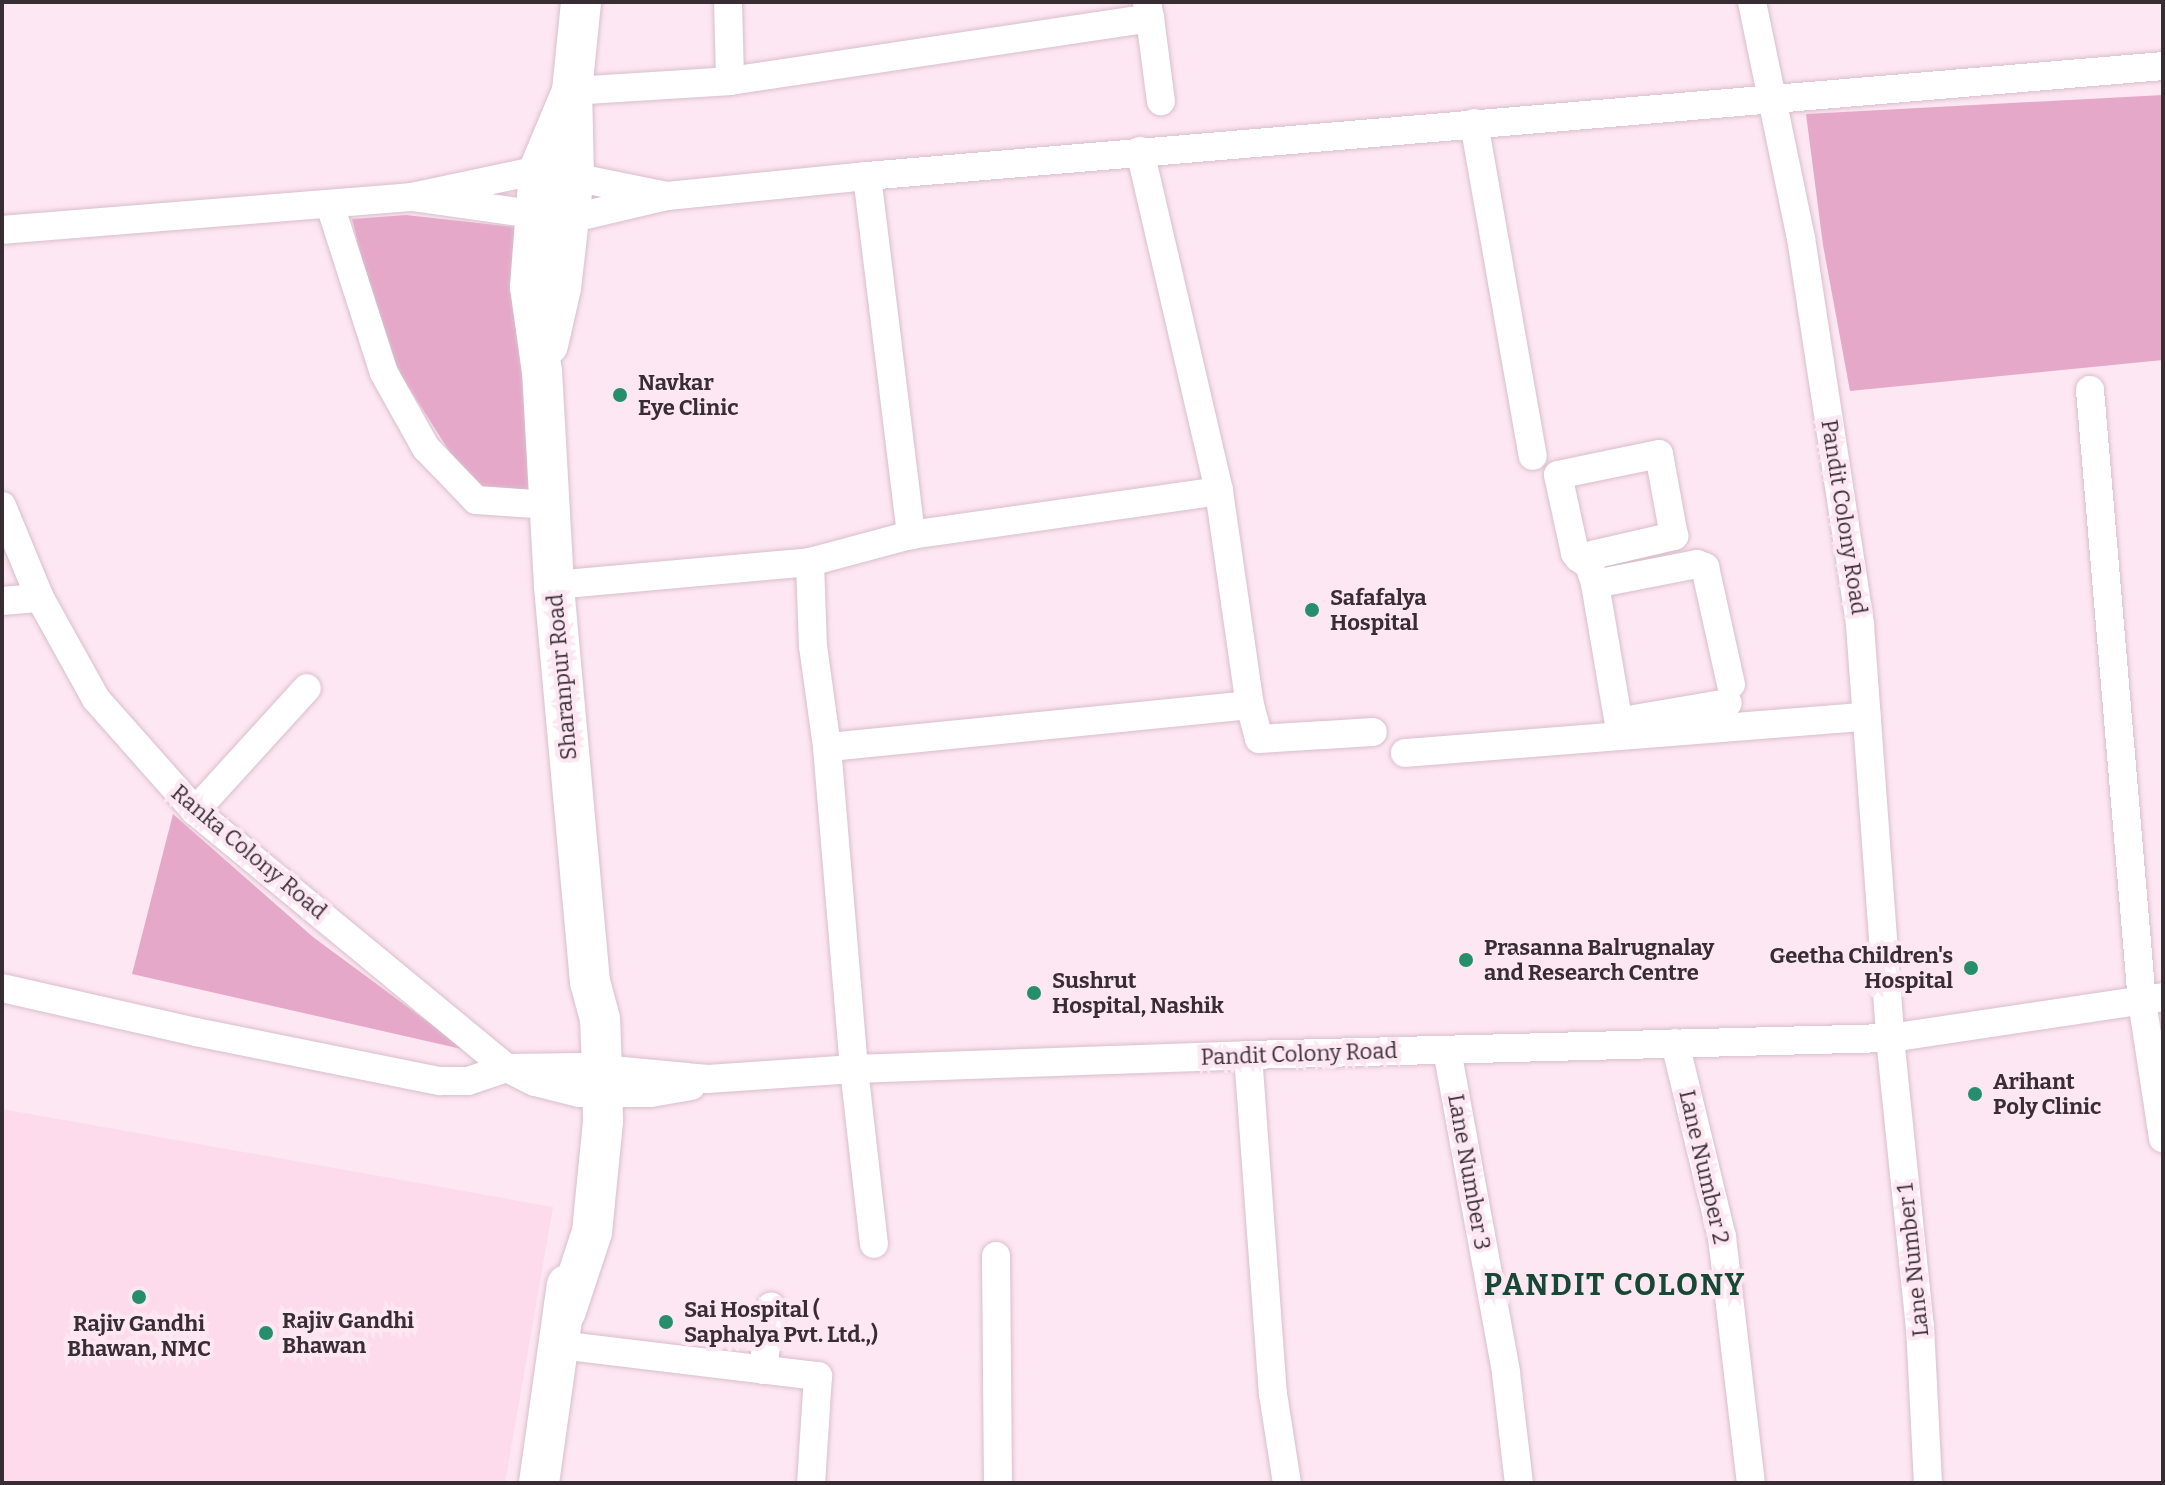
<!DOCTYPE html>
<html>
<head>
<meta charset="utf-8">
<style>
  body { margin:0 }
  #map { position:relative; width:2165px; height:1485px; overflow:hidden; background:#fde7f2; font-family:Bitter,serif }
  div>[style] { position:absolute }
  .built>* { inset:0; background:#fddaec }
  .green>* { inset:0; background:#e6a8c9 }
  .roads { filter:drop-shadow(0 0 2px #d9becc) drop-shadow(0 0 2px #d9becc) }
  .street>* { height:28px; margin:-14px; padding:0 14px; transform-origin:14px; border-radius:14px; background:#fff }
  .secondary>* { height:40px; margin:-20px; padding:0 20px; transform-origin:20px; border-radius:20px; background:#fff }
  .dots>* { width:22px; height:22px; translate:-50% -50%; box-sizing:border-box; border:4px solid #fde7f2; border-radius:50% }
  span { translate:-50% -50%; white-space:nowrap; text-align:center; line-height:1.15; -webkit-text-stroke:8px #fde7f2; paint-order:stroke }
  .poi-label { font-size:22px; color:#382d33; font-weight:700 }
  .left { translate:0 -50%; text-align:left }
  .right { translate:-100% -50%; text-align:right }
  .street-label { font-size:22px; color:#382d33 }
  .district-label { font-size:30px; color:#174735; font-weight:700; letter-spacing:2px }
  .frame { position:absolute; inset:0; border:4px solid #382d33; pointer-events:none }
</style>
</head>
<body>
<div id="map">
  <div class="built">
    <div style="clip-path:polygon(2px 1109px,553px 1207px,505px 1483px,2px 1483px)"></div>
  </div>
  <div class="green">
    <div style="clip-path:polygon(2163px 95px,2163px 360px,1850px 391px,1823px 245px,1806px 114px)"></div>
    <div style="clip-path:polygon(406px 215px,514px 227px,534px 495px,485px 492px,460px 468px,402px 377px,377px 323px,352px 219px)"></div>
    <div style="clip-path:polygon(173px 814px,313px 937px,466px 1050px,132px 974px)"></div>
  </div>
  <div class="roads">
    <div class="street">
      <div style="left:728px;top:2px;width:79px;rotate:88.5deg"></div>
      <div style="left:730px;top:81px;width:425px;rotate:-8.5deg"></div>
      <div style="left:1150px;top:18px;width:16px;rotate:-101deg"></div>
      <div style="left:1752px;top:2px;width:241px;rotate:78.3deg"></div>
      <div style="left:1801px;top:238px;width:391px;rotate:81.3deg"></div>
      <div style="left:1860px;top:625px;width:414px;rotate:85.8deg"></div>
      <div style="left:1890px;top:1038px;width:290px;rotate:84.1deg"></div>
      <div style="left:1920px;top:1326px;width:157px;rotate:87.1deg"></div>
      <div style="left:1150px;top:18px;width:84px;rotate:82.5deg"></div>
      <div style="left:572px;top:91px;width:158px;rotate:-3.6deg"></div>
      <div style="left:1474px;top:123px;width:338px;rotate:80deg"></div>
      <div style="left:1140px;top:151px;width:349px;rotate:76.9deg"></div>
      <div style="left:867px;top:176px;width:362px;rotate:83deg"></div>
      <div style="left:667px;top:196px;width:131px;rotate:-168.5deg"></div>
      <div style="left:539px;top:170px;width:130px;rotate:168deg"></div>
      <div style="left:412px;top:197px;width:159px;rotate:8deg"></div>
      <div style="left:569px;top:219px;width:101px;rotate:-13.2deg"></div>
      <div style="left:667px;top:196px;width:201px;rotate:-5.7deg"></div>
      <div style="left:867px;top:176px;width:1301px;rotate:-4.85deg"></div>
      <div style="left:330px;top:205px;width:176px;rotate:72.2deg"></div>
      <div style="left:384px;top:373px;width:86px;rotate:60.8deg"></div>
      <div style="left:426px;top:448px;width:72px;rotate:46.1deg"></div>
      <div style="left:476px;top:500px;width:73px;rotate:3.9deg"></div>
      <div style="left:2px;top:230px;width:411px;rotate:-4.6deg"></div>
      <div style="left:2090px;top:390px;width:613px;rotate:85.14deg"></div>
      <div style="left:2142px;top:1001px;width:139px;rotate:81.3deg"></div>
      <div style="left:2px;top:506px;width:100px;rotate:67.6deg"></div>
      <div style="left:40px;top:598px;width:115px;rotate:61deg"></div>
      <div style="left:96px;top:699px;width:149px;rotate:48.5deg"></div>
      <div style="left:195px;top:811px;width:404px;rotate:39.5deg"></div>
      <div style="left:507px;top:1068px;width:31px;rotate:27deg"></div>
      <div style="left:535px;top:1082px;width:45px;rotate:14deg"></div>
      <div style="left:579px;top:1093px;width:72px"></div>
      <div style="left:651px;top:1093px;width:41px;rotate:-9.9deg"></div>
      <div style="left:1579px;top:558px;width:98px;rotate:-13deg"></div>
      <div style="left:1674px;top:536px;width:83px;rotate:-100.4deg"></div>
      <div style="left:1659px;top:454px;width:103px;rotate:168.3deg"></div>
      <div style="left:1558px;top:475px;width:80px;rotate:77.7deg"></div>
      <div style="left:1575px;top:553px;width:6px;rotate:51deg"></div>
      <div style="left:1579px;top:558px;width:12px;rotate:35deg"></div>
      <div style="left:1589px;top:565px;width:20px;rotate:72deg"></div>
      <div style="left:1595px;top:584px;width:154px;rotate:80.3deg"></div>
      <div style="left:810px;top:562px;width:84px;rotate:88deg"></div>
      <div style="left:813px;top:646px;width:102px;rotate:82.1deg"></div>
      <div style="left:827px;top:747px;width:323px;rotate:85.2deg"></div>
      <div style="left:854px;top:1069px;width:176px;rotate:83.5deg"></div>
      <div style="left:1595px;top:584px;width:104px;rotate:-11.1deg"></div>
      <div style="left:1697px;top:564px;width:9px;rotate:21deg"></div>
      <div style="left:1705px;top:567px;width:120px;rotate:77.5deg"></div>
      <div style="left:554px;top:585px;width:257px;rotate:-5.1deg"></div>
      <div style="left:810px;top:562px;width:105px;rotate:-15deg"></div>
      <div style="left:911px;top:535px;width:311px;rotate:-8.1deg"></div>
      <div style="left:1219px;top:491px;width:216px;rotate:81.8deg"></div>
      <div style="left:1250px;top:705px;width:425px;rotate:174.3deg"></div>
      <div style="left:2px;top:601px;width:38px;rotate:-5deg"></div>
      <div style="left:1250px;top:705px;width:35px;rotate:75deg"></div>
      <div style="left:1259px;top:739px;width:114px;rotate:-3.5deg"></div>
      <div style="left:1634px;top:719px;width:95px;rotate:-9.7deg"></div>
      <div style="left:1405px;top:753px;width:463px;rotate:-4.5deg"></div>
      <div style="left:195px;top:811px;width:166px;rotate:-47.7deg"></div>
      <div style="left:2px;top:988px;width:199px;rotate:12.8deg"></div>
      <div style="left:196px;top:1032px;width:249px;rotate:11.4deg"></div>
      <div style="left:440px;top:1081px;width:28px"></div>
      <div style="left:468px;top:1081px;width:41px;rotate:-18.4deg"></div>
      <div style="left:507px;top:1068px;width:72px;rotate:-0.8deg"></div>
      <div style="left:579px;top:1067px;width:130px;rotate:5.3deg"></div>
      <div style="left:708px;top:1079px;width:146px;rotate:-3.9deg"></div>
      <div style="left:854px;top:1069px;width:394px;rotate:-2deg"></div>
      <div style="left:1248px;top:1055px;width:642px;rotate:-1.52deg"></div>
      <div style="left:1890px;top:1038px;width:276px;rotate:-8.5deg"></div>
      <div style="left:1675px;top:1043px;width:200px;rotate:76.4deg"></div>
      <div style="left:1722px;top:1237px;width:248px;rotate:83.3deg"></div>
      <div style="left:1447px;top:1050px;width:328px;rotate:79.6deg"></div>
      <div style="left:1506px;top:1373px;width:111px;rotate:83.3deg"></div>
      <div style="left:1248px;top:1055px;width:340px;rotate:85.8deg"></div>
      <div style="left:1273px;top:1394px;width:90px;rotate:81.1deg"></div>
      <div style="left:996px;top:1256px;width:227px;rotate:89.5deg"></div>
      <div style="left:560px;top:1345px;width:260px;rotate:6.9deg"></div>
      <div style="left:818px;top:1376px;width:107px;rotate:93.7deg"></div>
      <div style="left:763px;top:1370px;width:64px;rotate:-82.9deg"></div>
    </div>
    <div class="secondary">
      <div style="left:548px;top:345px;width:58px;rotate:-77.2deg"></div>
      <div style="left:561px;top:288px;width:113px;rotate:-83.4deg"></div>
      <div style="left:574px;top:176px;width:85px;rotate:-91.3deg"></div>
      <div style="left:572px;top:91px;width:89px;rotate:-84.2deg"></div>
      <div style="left:566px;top:1311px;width:83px;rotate:-71.8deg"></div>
      <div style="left:592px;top:1232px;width:112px;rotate:-84.3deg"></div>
      <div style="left:603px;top:1121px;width:51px;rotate:-91.1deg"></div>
      <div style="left:602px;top:1070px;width:51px;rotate:-92.2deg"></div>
      <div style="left:600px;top:1019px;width:38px;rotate:-105deg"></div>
      <div style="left:590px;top:982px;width:399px;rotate:-95.2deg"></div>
      <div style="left:554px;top:585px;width:213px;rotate:-93.2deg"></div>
      <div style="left:542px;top:372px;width:86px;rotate:-98deg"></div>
      <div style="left:530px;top:287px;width:117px;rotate:-85.6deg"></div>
      <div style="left:539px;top:170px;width:86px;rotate:-67.3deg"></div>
      <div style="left:539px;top:1483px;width:200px;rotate:-82deg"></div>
    </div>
  </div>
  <div class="dots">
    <div style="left:620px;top:395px;background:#278e6b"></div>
    <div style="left:1312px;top:610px;background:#278e6b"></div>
    <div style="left:1466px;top:960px;background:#278e6b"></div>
    <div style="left:1971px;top:968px;background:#278e6b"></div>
    <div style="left:1034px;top:993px;background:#278e6b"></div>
    <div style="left:1975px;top:1094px;background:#278e6b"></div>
    <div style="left:139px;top:1297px;background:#278e6b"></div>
    <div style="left:666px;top:1322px;background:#278e6b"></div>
    <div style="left:266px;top:1333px;background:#278e6b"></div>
  </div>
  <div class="poi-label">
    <span class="left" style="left:638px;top:395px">Navkar<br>Eye Clinic</span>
    <span class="left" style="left:1330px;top:610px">Safafalya<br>Hospital</span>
    <span class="left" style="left:1484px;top:960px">Prasanna Balrugnalay<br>and Research Centre</span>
    <span class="right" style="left:1953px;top:968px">Geetha Children's<br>Hospital</span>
    <span class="left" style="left:1052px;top:993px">Sushrut<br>Hospital, Nashik</span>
    <span class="left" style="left:1993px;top:1094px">Arihant<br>Poly Clinic</span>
    <span class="left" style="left:684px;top:1322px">Sai Hospital (<br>Saphalya Pvt. Ltd.,)</span>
    <span class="left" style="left:282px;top:1333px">Rajiv Gandhi<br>Bhawan</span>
    <span style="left:139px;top:1336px">Rajiv Gandhi<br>Bhawan, NMC</span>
  </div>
  <div class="street-label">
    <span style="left:1844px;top:517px;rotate:81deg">Pandit Colony Road</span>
    <span style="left:562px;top:677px;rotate:-95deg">Sharanpur Road</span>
    <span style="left:249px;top:852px;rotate:40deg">Ranka Colony Road</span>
    <span style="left:1299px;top:1054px;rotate:-2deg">Pandit Colony Road</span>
    <span style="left:1704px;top:1167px;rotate:77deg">Lane Number 2</span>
    <span style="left:1469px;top:1172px;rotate:80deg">Lane Number 3</span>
    <span style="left:1913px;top:1260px;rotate:-96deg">Lane Number 1</span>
  </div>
  <div class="district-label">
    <span style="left:1615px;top:1285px">PANDIT COLONY</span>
  </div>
  <div class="frame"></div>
</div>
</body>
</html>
